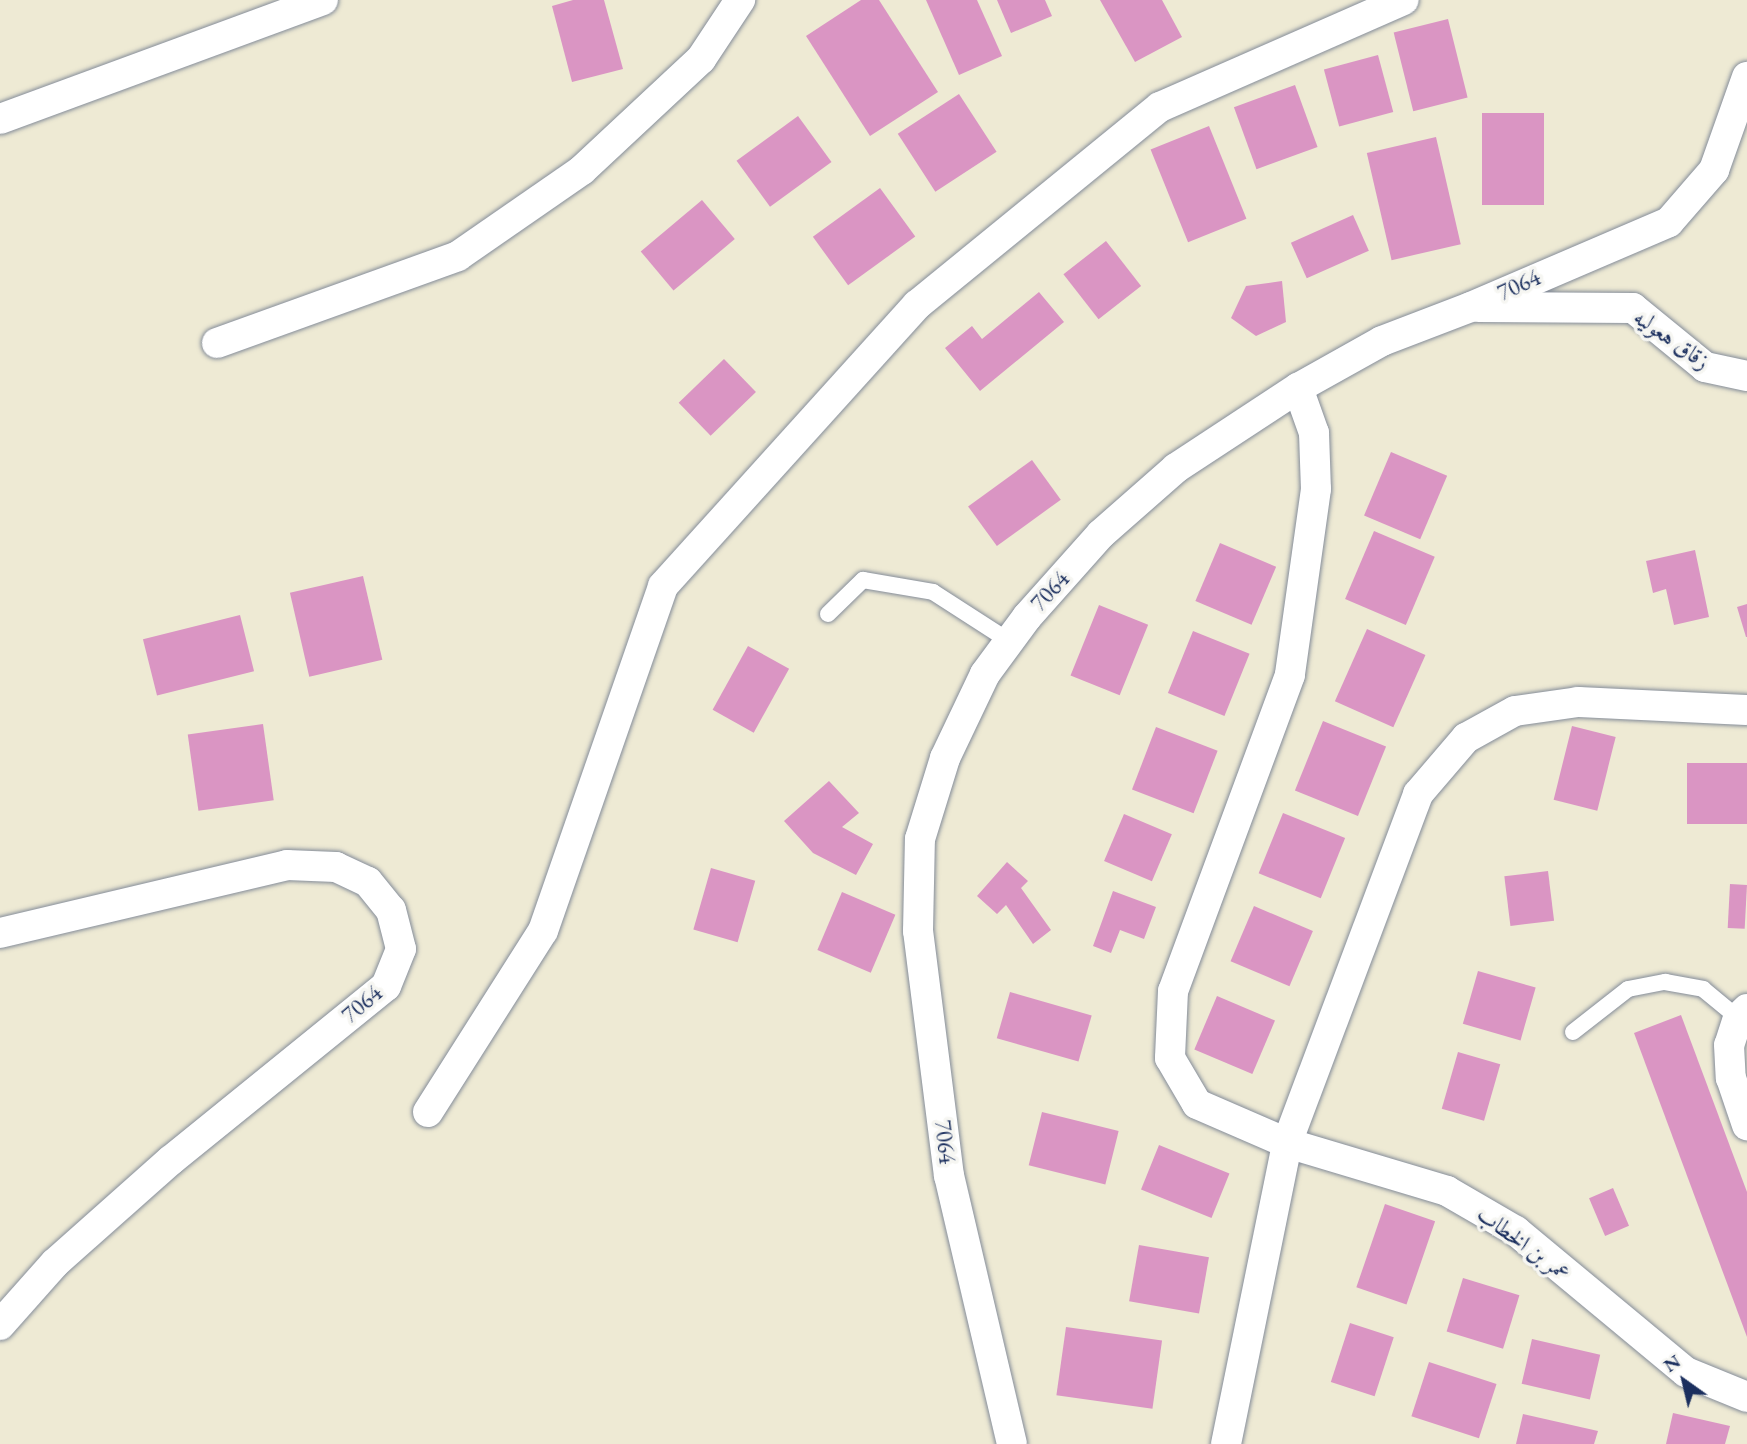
<!DOCTYPE html>
<html>
<head>
<meta charset="utf-8">
<style>
  body { margin:0 }
  #map { position:relative; width:1747px; height:1444px; overflow:hidden; background:#eeead4; font-family:"EB Garamond",Amiri,serif }
  div>[style] { position:absolute }
  .building>* { inset:0; background:#da95c3; transform-origin:0 0 }
  .roads { filter:drop-shadow(0 0 2px #848c99) drop-shadow(0 0 2px #848c99) }
  .lane>* { height:16px; margin:-8px; padding:0 8px; transform-origin:8px; border-radius:8px; background:#fff }
  .street>* { height:30px; margin:-15px; padding:0 15px; transform-origin:15px; border-radius:15px; background:#fff }
  span { translate:-50% -50%; white-space:nowrap; text-align:center; line-height:1.15; -webkit-text-stroke:7px #f6f6f2; paint-order:stroke }
  .street-label { font-size:23px; color:#1b2f5e }
  .north { position:absolute; left:1649px; top:1346px; width:70px; height:70px; -webkit-text-stroke:5px #f6f6f2; paint-order:stroke; rotate:326deg; font-size:19px; font-weight:700; line-height:28px; text-align:center; color:#1b2f5e }
  .north::after { content:''; display:block; margin:auto; width:24px; height:32px; background:#1b2f5e; clip-path:polygon(50% 0,100% 100%,50% 72%,0 100%) }
</style>
</head>
<body>
<div id="map">
  <div class="building">
    <div style="clip-path:polygon(573px 0,604px 0,623px 69px,572px 82px,552px 6px)"></div>
    <div style="clip-path:polygon(861px 0,879px 0,938px 92px,870px 136px,806px 36px)"></div>
    <div style="clip-path:polygon(926px 0,977px 0,1002px 56px,959px 75px)"></div>
    <div style="clip-path:polygon(997px 0,1045px 0,1052px 16px,1011px 33px)"></div>
    <div style="clip-path:polygon(1100px 0,1162px 0,1182px 37px,1135px 62px)"></div>
    <div style="left:1448px;top:19px;width:81px;height:56px;rotate:76deg"></div>
    <div style="left:1378px;top:55px;width:59px;height:56px;rotate:75deg"></div>
    <div style="left:1295px;top:85px;width:66px;height:65px;rotate:70deg"></div>
    <div style="left:959px;top:94px;width:69px;height:73px;rotate:57deg"></div>
    <div style="left:1482px;top:113px;width:62px;height:92px"></div>
    <div style="left:798px;top:116px;width:57px;height:76px;rotate:54deg"></div>
    <div style="left:1209px;top:126px;width:100px;height:63px;rotate:68deg"></div>
    <div style="left:1436px;top:137px;width:110px;height:71px;rotate:77deg"></div>
    <div style="left:880px;top:188px;width:60px;height:83px;rotate:54deg"></div>
    <div style="left:702px;top:200px;width:51px;height:80px;rotate:50deg"></div>
    <div style="left:1353px;top:215px;width:39px;height:68px;rotate:66deg"></div>
    <div style="left:1106px;top:241px;width:57px;height:54px;rotate:52deg"></div>
    <div style="clip-path:polygon(1282px 281px,1286px 322px,1256px 336px,1231px 318px,1246px 286px)"></div>
    <div style="clip-path:polygon(1039px 292px,1064px 322px,980px 391px,945px 348px,972px 326px,982px 339px)"></div>
    <div style="left:724px;top:359px;width:46px;height:63px;rotate:46deg"></div>
    <div style="left:1391px;top:452px;width:61px;height:69px;rotate:23deg"></div>
    <div style="left:1032px;top:460px;width:49px;height:79px;rotate:54deg"></div>
    <div style="left:1374px;top:531px;width:66px;height:74px;rotate:23deg"></div>
    <div style="left:1220px;top:543px;width:61px;height:63px;rotate:23deg"></div>
    <div style="clip-path:polygon(1695px 550px,1709px 617px,1674px 625px,1666px 589px,1653px 593px,1646px 561px)"></div>
    <div style="left:363px;top:576px;width:86px;height:75px;rotate:77deg"></div>
    <div style="clip-path:polygon(1747px 604px,1747px 637px,1746px 637px,1737px 607px)"></div>
    <div style="left:1099px;top:605px;width:53px;height:76px;rotate:22deg"></div>
    <div style="left:240px;top:615px;width:58px;height:100px;rotate:76deg"></div>
    <div style="left:1367px;top:629px;width:64px;height:79px;rotate:24deg"></div>
    <div style="left:1193px;top:631px;width:61px;height:67px;rotate:22deg"></div>
    <div style="left:748px;top:646px;width:47px;height:73px;rotate:29deg"></div>
    <div style="left:1323px;top:721px;width:68px;height:75px;rotate:22deg"></div>
    <div style="left:263px;top:724px;width:77px;height:76px;rotate:82deg"></div>
    <div style="left:1572px;top:726px;width:45px;height:76px;rotate:14deg"></div>
    <div style="left:1156px;top:727px;width:66px;height:67px;rotate:21deg"></div>
    <div style="left:1687px;top:763px;width:60px;height:61px"></div>
    <div style="clip-path:polygon(829px 781px,859px 813px,842px 827px,873px 844px,856px 875px,813px 853px,784px 821px)"></div>
    <div style="left:1283px;top:813px;width:67px;height:65px;rotate:22deg"></div>
    <div style="left:1124px;top:814px;width:52px;height:51px;rotate:23deg"></div>
    <div style="clip-path:polygon(1007px 862px,1028px 881px,1021px 888px,1051px 930px,1033px 944px,1006px 905px,997px 914px,977px 896px)"></div>
    <div style="left:711px;top:868px;width:46px;height:64px;rotate:16deg"></div>
    <div style="left:1548px;top:871px;width:50px;height:44px;rotate:83deg"></div>
    <div style="left:1730px;top:884px;width:17px;height:44px;rotate:3deg"></div>
    <div style="clip-path:polygon(1113px 891px,1156px 907px,1144px 939px,1120px 930px,1111px 953px,1093px 946px)"></div>
    <div style="left:842px;top:892px;width:58px;height:63px;rotate:23deg"></div>
    <div style="left:1254px;top:906px;width:64px;height:60px;rotate:23deg"></div>
    <div style="left:1478px;top:971px;width:60px;height:55px;rotate:16deg"></div>
    <div style="left:1010px;top:992px;width:85px;height:48px;rotate:16deg"></div>
    <div style="left:1217px;top:996px;width:63px;height:58px;rotate:23deg"></div>
    <div style="clip-path:polygon(1681px 1015px,1747px 1192px,1747px 1337px,1634px 1033px)"></div>
    <div style="left:1458px;top:1052px;width:44px;height:59px;rotate:16deg"></div>
    <div style="left:1042px;top:1112px;width:79px;height:55px;rotate:14deg"></div>
    <div style="left:1159px;top:1145px;width:76px;height:48px;rotate:22deg"></div>
    <div style="left:1613px;top:1188px;width:41px;height:26px;rotate:67deg"></div>
    <div style="left:1385px;top:1204px;width:53px;height:88px;rotate:19deg"></div>
    <div style="left:1139px;top:1245px;width:71px;height:57px;rotate:10deg"></div>
    <div style="left:1463px;top:1278px;width:59px;height:56px;rotate:17deg"></div>
    <div style="left:1350px;top:1323px;width:46px;height:62px;rotate:18deg"></div>
    <div style="left:1066px;top:1327px;width:97px;height:69px;rotate:8deg"></div>
    <div style="left:1532px;top:1339px;width:70px;height:46px;rotate:13deg"></div>
    <div style="left:1429px;top:1362px;width:71px;height:57px;rotate:18deg"></div>
    <div style="clip-path:polygon(1673px 1413px,1730px 1426px,1725px 1444px,1666px 1444px)"></div>
    <div style="clip-path:polygon(1523px 1414px,1598px 1431px,1594px 1444px,1516px 1444px)"></div>
  </div>
  <div class="roads">
    <div class="lane">
      <div style="left:828px;top:614px;width:49px;rotate:-44.2deg"></div>
      <div style="left:863px;top:580px;width:71px;rotate:9.7deg"></div>
      <div style="left:933px;top:592px;width:90px;rotate:32.8deg"></div>
      <div style="left:1573px;top:1032px;width:70px;rotate:-38deg"></div>
      <div style="left:1628px;top:989px;width:38px;rotate:-11deg"></div>
      <div style="left:1665px;top:982px;width:39px;rotate:10deg"></div>
      <div style="left:1703px;top:989px;width:45px;rotate:39.6deg"></div>
    </div>
    <div class="street">
      <div style="left:0;top:119px;width:344px;rotate:-20.2deg"></div>
      <div style="left:1479px;top:307px;width:154px;rotate:0.4deg"></div>
      <div style="left:1633px;top:308px;width:93px;rotate:39.3deg"></div>
      <div style="left:1705px;top:367px;width:43px;rotate:12.1deg"></div>
      <div style="left:217px;top:343px;width:256px;rotate:-19.8deg"></div>
      <div style="left:458px;top:256px;width:151px;rotate:-34.7deg"></div>
      <div style="left:582px;top:170px;width:163px;rotate:-43deg"></div>
      <div style="left:701px;top:59px;width:71px;rotate:-56.5deg"></div>
      <div style="left:1298px;top:388px;width:48px;rotate:70.4deg"></div>
      <div style="left:1314px;top:433px;width:56px;rotate:88deg"></div>
      <div style="left:1316px;top:489px;width:188px;rotate:98deg"></div>
      <div style="left:1290px;top:675px;width:337px;rotate:110.3deg"></div>
      <div style="left:1173px;top:991px;width:67px;rotate:92.6deg"></div>
      <div style="left:1170px;top:1058px;width:53px;rotate:59.6deg"></div>
      <div style="left:1197px;top:1104px;width:98px;rotate:23.4deg"></div>
      <div style="left:1287px;top:1143px;width:167px;rotate:16.7deg"></div>
      <div style="left:1447px;top:1191px;width:80px;rotate:30.1deg"></div>
      <div style="left:1516px;top:1231px;width:221px;rotate:39.7deg"></div>
      <div style="left:1686px;top:1372px;width:66px;rotate:22.3deg"></div>
      <div style="left:0;top:933px;width:295px;rotate:-13.3deg"></div>
      <div style="left:287px;top:865px;width:49px;rotate:2.3deg"></div>
      <div style="left:336px;top:867px;width:35px;rotate:25deg"></div>
      <div style="left:368px;top:882px;width:36px;rotate:51deg"></div>
      <div style="left:391px;top:910px;width:40px;rotate:75.6deg"></div>
      <div style="left:401px;top:949px;width:40px;rotate:112deg"></div>
      <div style="left:386px;top:986px;width:277px;rotate:141deg"></div>
      <div style="left:171px;top:1160px;width:155px;rotate:138.4deg"></div>
      <div style="left:55px;top:1263px;width:83px;rotate:131.6deg"></div>
      <div style="left:1747px;top:1009px;width:13px;rotate:135deg"></div>
      <div style="left:1738px;top:1018px;width:28px;rotate:108deg"></div>
      <div style="left:1729px;top:1045px;width:33px;rotate:87deg"></div>
      <div style="left:1731px;top:1078px;width:50px;rotate:71.2deg"></div>
      <div style="left:428px;top:1112px;width:214px;rotate:-57.6deg"></div>
      <div style="left:543px;top:931px;width:365px;rotate:-70.8deg"></div>
      <div style="left:663px;top:586px;width:379px;rotate:-47.9deg"></div>
      <div style="left:917px;top:305px;width:313px;rotate:-39.2deg"></div>
      <div style="left:1160px;top:107px;width:266px;rotate:-23.7deg"></div>
      <div style="left:1012px;top:1444px;width:275px;rotate:-103.2deg"></div>
      <div style="left:949px;top:1176px;width:247px;rotate:-97.2deg"></div>
      <div style="left:918px;top:931px;width:92px;rotate:-88.8deg"></div>
      <div style="left:920px;top:839px;width:85px;rotate:-72.8deg"></div>
      <div style="left:945px;top:758px;width:93px;rotate:-64.5deg"></div>
      <div style="left:985px;top:674px;width:71px;rotate:-53.6deg"></div>
      <div style="left:1027px;top:617px;width:111px;rotate:-48.3deg"></div>
      <div style="left:1101px;top:534px;width:100px;rotate:-41.3deg"></div>
      <div style="left:1176px;top:468px;width:146px;rotate:-33.3deg"></div>
      <div style="left:1298px;top:388px;width:96px;rotate:-29.2deg"></div>
      <div style="left:1382px;top:341px;width:95px;rotate:-20.9deg"></div>
      <div style="left:1471px;top:307px;width:215px;rotate:-23.2deg"></div>
      <div style="left:1669px;top:222px;width:69px;rotate:-49.1deg"></div>
      <div style="left:1714px;top:170px;width:99px;rotate:-70.5deg"></div>
      <div style="left:1226px;top:1444px;width:307px;rotate:-78.5deg"></div>
      <div style="left:1287px;top:1143px;width:373px;rotate:-69.4deg"></div>
      <div style="left:1418px;top:794px;width:74px;rotate:-49.4deg"></div>
      <div style="left:1466px;top:738px;width:56px;rotate:-28.9deg"></div>
      <div style="left:1515px;top:711px;width:64px;rotate:-8.1deg"></div>
      <div style="left:1578px;top:702px;width:169px;rotate:2.7deg"></div>
    </div>
  </div>
  <div class="street-label">
    <span style="left:1519px;top:285px;rotate:-25deg">7064</span>
    <span style="left:1672px;top:339px;rotate:35deg">زقاق هعوليه</span>
    <span style="left:1050px;top:591px;rotate:-48deg">7064</span>
    <span style="left:362px;top:1004px;rotate:-41deg">7064</span>
    <span style="left:945px;top:1142px;rotate:83deg">7064</span>
    <span style="left:1524px;top:1243px;rotate:36deg">عمر بن الخطاب</span>
  </div>
  <div class="north">N</div>
</div>
</body>
</html>
